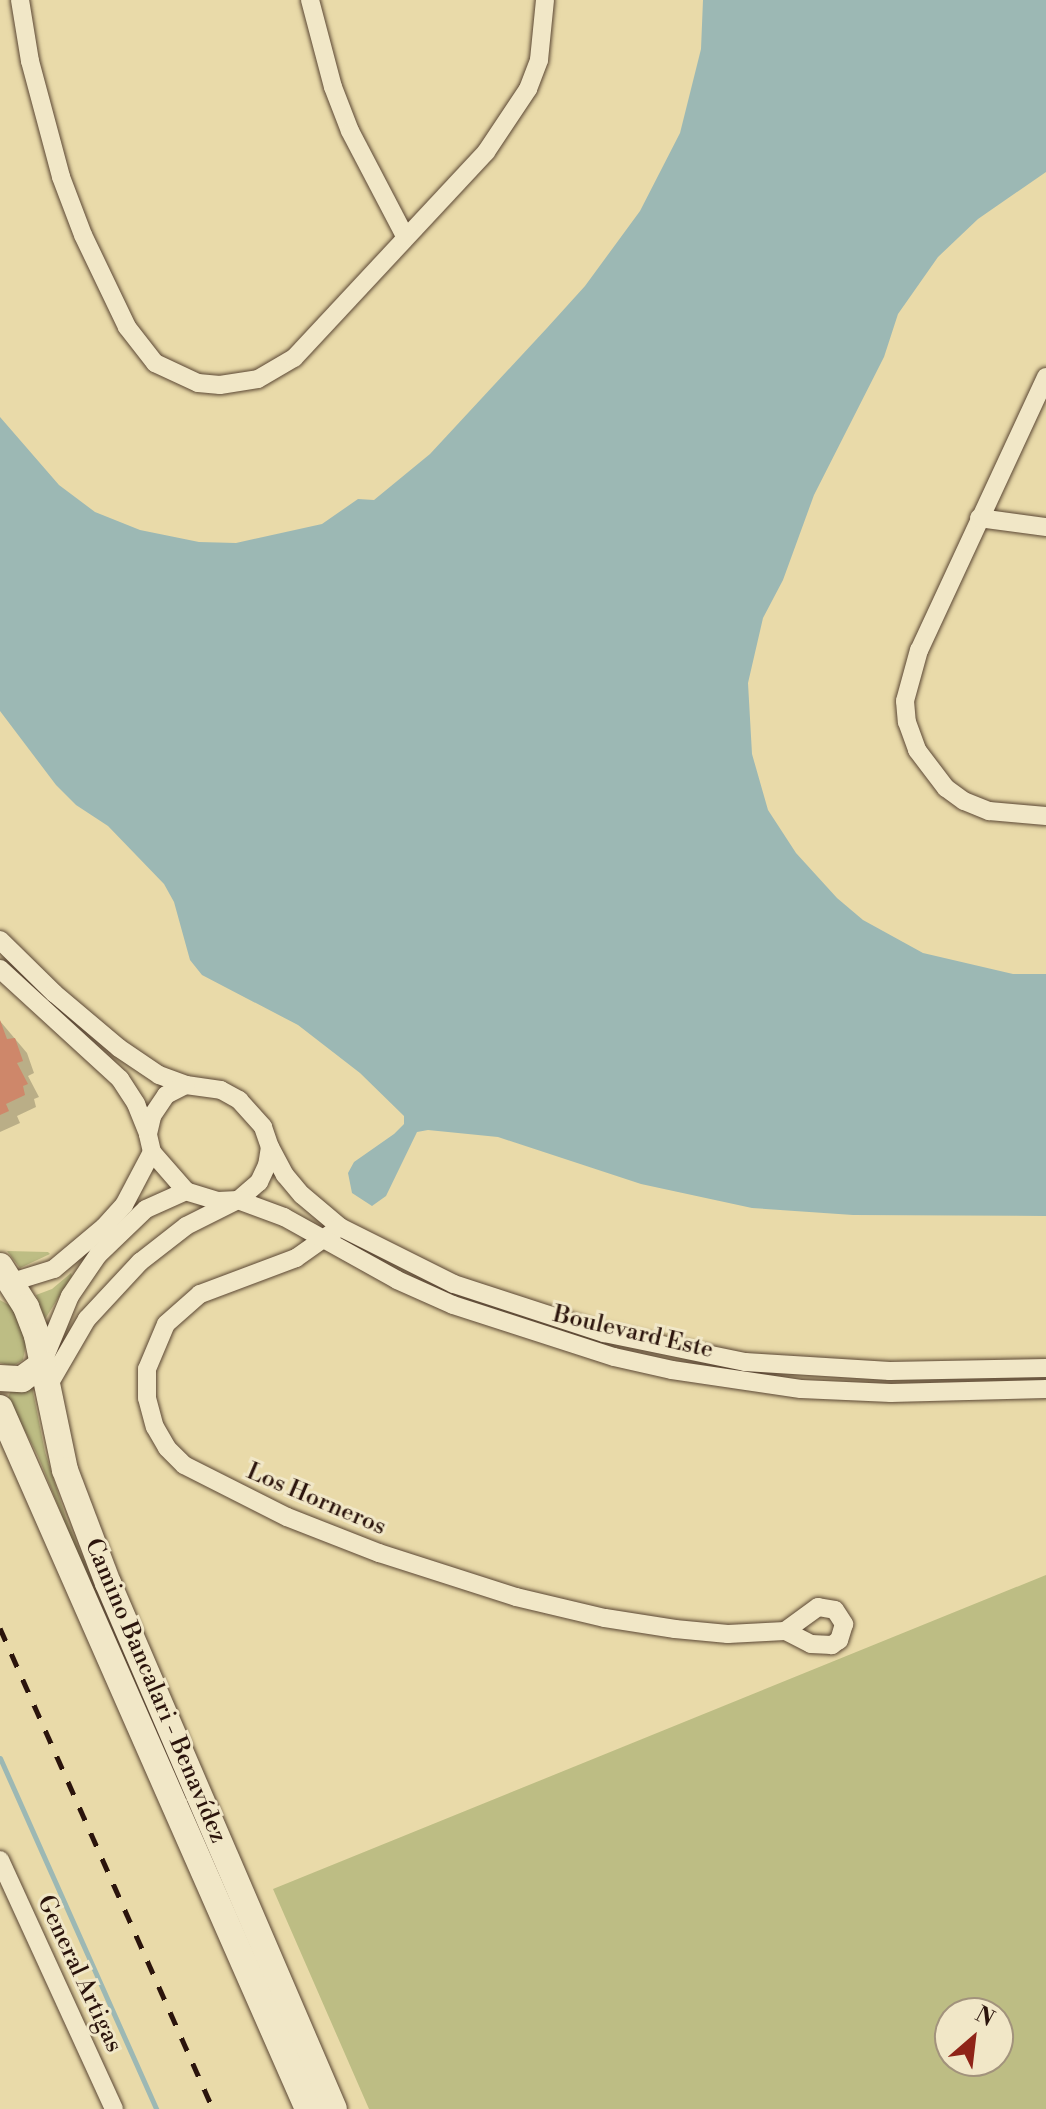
<!DOCTYPE html>
<html>
<head>
<meta charset="utf-8">
<style>
  body { margin:0 }
  #map { position:relative; width:1046px; height:2109px; overflow:hidden; background:#e9daa9; font-family:"Libre Bodoni",serif }
  div>[style] { position:absolute }
  .green>* { inset:0; background:#bdbd84 }
  .water>* { inset:0; background:#9cb8b4 }
  .shadow>* { inset:0; background:#0003 }
  .stream>* { height:5px; margin:-2.5px; padding:0 2.5px; transform-origin:2.5px; border-radius:2.5px; background:#9cb8b4 }
  .building>* { inset:0; background:#ce876a }
  .roads { filter:drop-shadow(0 0 2px #5a4633) drop-shadow(0 0 2px #5a4633) }
  .street>* { height:18px; margin:-9px; padding:0 9px; transform-origin:9px; border-radius:9px; background:#f1e7c7 }
  .secondary>* { height:26px; margin:-13px; padding:0 13px; transform-origin:13px; border-radius:13px; background:#f1e7c7 }
  .rail>* { height:5px; margin-top:-2.5px; transform-origin:0; background:repeating-linear-gradient(90deg,#2b140c 0 14px,transparent 0 28px) }
  span { translate:-50% -50%; white-space:nowrap; text-align:center; line-height:1.15; -webkit-text-stroke:6px #f1e7c7; paint-order:stroke }
  .street-label { font-size:24px; color:#2b140c }
  .north { position:absolute; left:934px; top:1997px; width:80px; height:80px; box-sizing:border-box; background:#f1e7c7; border:2px solid #a2937c; border-radius:50%; rotate:28deg; font-size:22px; font-weight:700; line-height:32px; text-align:center; color:#2b140c }
  .north::after { content:''; display:block; margin:auto; width:28px; height:36px; background:#8f2418; clip-path:polygon(50% 0,100% 100%,50% 72%,0 100%) }
</style>
</head>
<body>
<div id="map">
  <div class="green">
    <div style="clip-path:polygon(7px 1251px,48px 1252px,50px 1254px,20px 1268px)"></div>
    <div style="clip-path:polygon(71px 1273px,72px 1276px,45px 1319px,36px 1295px,52px 1289px)"></div>
    <div style="clip-path:polygon(0 1300px,14px 1308px,26px 1344px,23px 1360px,13px 1366px,0 1363px)"></div>
    <div style="clip-path:polygon(32px 1387px,45px 1452px,66px 1518px,153px 1725px,148px 1728px,38px 1456px,8px 1398px,11px 1390px)"></div>
    <div style="clip-path:polygon(evenodd,1046px 1575px,1046px 2109px,369px 2109px,273px 1889px,1046px 1575px,950px 2013px,998px 2013px,998px 2061px,950px 2061px,950px 2013px)"></div>
  </div>
  <div class="water">
    <div style="clip-path:polygon(703px 0,1046px 0,1046px 172px,978px 219px,938px 257px,898px 314px,884px 357px,814px 495px,783px 580px,763px 618px,748px 683px,752px 754px,768px 810px,796px 853px,837px 898px,863px 920px,923px 953px,1013px 974px,1046px 974px,1046px 1216px,853px 1215px,752px 1208px,641px 1184px,498px 1137px,428px 1130px,417px 1132px,386px 1196px,372px 1206px,352px 1193px,348px 1173px,354px 1162px,394px 1134px,404px 1124px,404px 1116px,360px 1073px,298px 1025px,202px 975px,190px 960px,174px 902px,164px 884px,108px 826px,76px 805px,56px 785px,0 711px,0 417px,59px 485px,95px 512px,140px 530px,199px 542px,236px 543px,322px 524px,358px 499px,374px 500px,430px 454px,547px 328px,585px 286px,640px 211px,680px 133px,701px 49px)"></div>
  </div>
  <div class="shadow">
    <div style="clip-path:polygon(0 1021px,27px 1053px,34px 1073px,28px 1076px,39px 1097px,34px 1099px,36px 1107px,17px 1116px,20px 1123px,0 1132px)"></div>
  </div>
  <div class="stream">
    <div style="left:0;top:1758px;width:384px;rotate:66deg"></div>
  </div>
  <div class="building">
    <div style="clip-path:polygon(0 1020px,7px 1039px,15px 1038px,23px 1061px,17px 1063px,28px 1084px,23px 1086px,25px 1095px,6px 1104px,9px 1111px,0 1115px)"></div>
  </div>
  <div class="roads">
    <div class="street">
      <div style="left:20px;top:0;width:62px;rotate:80.7deg"></div>
      <div style="left:30px;top:61px;width:120px;rotate:75deg"></div>
      <div style="left:61px;top:177px;width:62px;rotate:69.2deg"></div>
      <div style="left:83px;top:235px;width:102px;rotate:64.4deg"></div>
      <div style="left:127px;top:327px;width:46px;rotate:52.1deg"></div>
      <div style="left:155px;top:363px;width:47px;rotate:24.9deg"></div>
      <div style="left:198px;top:383px;width:22px;rotate:5deg"></div>
      <div style="left:220px;top:385px;width:38px;rotate:-9deg"></div>
      <div style="left:258px;top:379px;width:42px;rotate:-30.3deg"></div>
      <div style="left:294px;top:358px;width:282px;rotate:-47deg"></div>
      <div style="left:486px;top:152px;width:76px;rotate:-56.3deg"></div>
      <div style="left:528px;top:89px;width:31px;rotate:-69deg"></div>
      <div style="left:539px;top:60px;width:60px;rotate:-84.3deg"></div>
      <div style="left:310px;top:0;width:90px;rotate:75.2deg"></div>
      <div style="left:333px;top:87px;width:47px;rotate:68.9deg"></div>
      <div style="left:350px;top:131px;width:119px;rotate:62.4deg"></div>
      <div style="left:1046px;top:377px;width:301px;rotate:114.9deg"></div>
      <div style="left:919px;top:650px;width:53px;rotate:105.4deg"></div>
      <div style="left:905px;top:701px;width:21px;rotate:85deg"></div>
      <div style="left:907px;top:722px;width:30px;rotate:70deg"></div>
      <div style="left:917px;top:750px;width:48px;rotate:52.7deg"></div>
      <div style="left:946px;top:788px;width:22px;rotate:36deg"></div>
      <div style="left:964px;top:801px;width:27px;rotate:22deg"></div>
      <div style="left:989px;top:811px;width:57px;rotate:5deg"></div>
      <div style="left:979px;top:518px;width:68px;rotate:7.7deg"></div>
      <div style="left:0;top:940px;width:76px;rotate:44.5deg"></div>
      <div style="left:54px;top:993px;width:85px;rotate:40.2deg"></div>
      <div style="left:119px;top:1048px;width:48px;rotate:34deg"></div>
      <div style="left:159px;top:1075px;width:29px;rotate:20deg"></div>
      <div style="left:0;top:969px;width:163px;rotate:42.5deg"></div>
      <div style="left:120px;top:1079px;width:30px;rotate:57deg"></div>
      <div style="left:136px;top:1104px;width:32px;rotate:68deg"></div>
      <div style="left:186px;top:1085px;width:35px;rotate:8deg"></div>
      <div style="left:221px;top:1090px;width:21px;rotate:29deg"></div>
      <div style="left:239px;top:1100px;width:36px;rotate:48deg"></div>
      <div style="left:263px;top:1127px;width:21px;rotate:71deg"></div>
      <div style="left:270px;top:1147px;width:18px;rotate:99deg"></div>
      <div style="left:267px;top:1165px;width:19px;rotate:115deg"></div>
      <div style="left:259px;top:1182px;width:28px;rotate:139deg"></div>
      <div style="left:238px;top:1200px;width:20px;rotate:177deg"></div>
      <div style="left:218px;top:1201px;width:34px;rotate:-163deg"></div>
      <div style="left:186px;top:1191px;width:52px;rotate:-131.1deg"></div>
      <div style="left:152px;top:1152px;width:18px;rotate:-103deg"></div>
      <div style="left:148px;top:1134px;width:18px;rotate:-77deg"></div>
      <div style="left:152px;top:1116px;width:25px;rotate:-56deg"></div>
      <div style="left:166px;top:1095px;width:22px;rotate:-27deg"></div>
      <div style="left:270px;top:1147px;width:32px;rotate:62deg"></div>
      <div style="left:285px;top:1175px;width:26px;rotate:50deg"></div>
      <div style="left:302px;top:1195px;width:50px;rotate:40.1deg"></div>
      <div style="left:340px;top:1227px;width:127px;rotate:26.6deg"></div>
      <div style="left:454px;top:1284px;width:158px;rotate:18.1deg"></div>
      <div style="left:604px;top:1333px;width:144px;rotate:11.6deg"></div>
      <div style="left:745px;top:1362px;width:145px;rotate:3.6deg"></div>
      <div style="left:890px;top:1371px;width:156px;rotate:-1.1deg"></div>
      <div style="left:340px;top:1227px;width:54px;rotate:144.8deg"></div>
      <div style="left:296px;top:1258px;width:103px;rotate:159.4deg"></div>
      <div style="left:200px;top:1294px;width:45px;rotate:138.6deg"></div>
      <div style="left:166px;top:1324px;width:49px;rotate:112.9deg"></div>
      <div style="left:147px;top:1369px;width:29px;rotate:90deg"></div>
      <div style="left:147px;top:1398px;width:30px;rotate:75deg"></div>
      <div style="left:155px;top:1427px;width:24px;rotate:60deg"></div>
      <div style="left:167px;top:1448px;width:24px;rotate:45deg"></div>
      <div style="left:184px;top:1465px;width:115px;rotate:26.8deg"></div>
      <div style="left:287px;top:1517px;width:99px;rotate:21.4deg"></div>
      <div style="left:379px;top:1553px;width:144px;rotate:17.8deg"></div>
      <div style="left:516px;top:1597px;width:91px;rotate:13.3deg"></div>
      <div style="left:605px;top:1618px;width:71px;rotate:8.9deg"></div>
      <div style="left:675px;top:1629px;width:53px;rotate:5.4deg"></div>
      <div style="left:728px;top:1634px;width:57px;rotate:-3deg"></div>
      <div style="left:12px;top:1282px;width:44px;rotate:-17.2deg"></div>
      <div style="left:54px;top:1269px;width:65px;rotate:-40deg"></div>
      <div style="left:104px;top:1227px;width:30px;rotate:-48deg"></div>
      <div style="left:124px;top:1205px;width:60px;rotate:-62.2deg"></div>
      <div style="left:44px;top:1359px;width:68px;rotate:-67.6deg"></div>
      <div style="left:70px;top:1296px;width:50px;rotate:-55.7deg"></div>
      <div style="left:98px;top:1255px;width:66px;rotate:-43.8deg"></div>
      <div style="left:146px;top:1209px;width:44px;rotate:-24.2deg"></div>
      <div style="left:48px;top:1386px;width:78px;rotate:-59.8deg"></div>
      <div style="left:87px;top:1319px;width:78px;rotate:-47.1deg"></div>
      <div style="left:140px;top:1262px;width:58px;rotate:-38deg"></div>
      <div style="left:186px;top:1226px;width:58px;rotate:-26.6deg"></div>
      <div style="left:238px;top:1200px;width:49px;rotate:20.3deg"></div>
      <div style="left:284px;top:1217px;width:129px;rotate:29.1deg"></div>
      <div style="left:397px;top:1280px;width:61px;rotate:24.1deg"></div>
      <div style="left:453px;top:1305px;width:169px;rotate:17.9deg"></div>
      <div style="left:614px;top:1357px;width:59px;rotate:12.6deg"></div>
      <div style="left:672px;top:1370px;width:130px;rotate:8.4deg"></div>
      <div style="left:801px;top:1389px;width:90px;rotate:2.5deg"></div>
      <div style="left:891px;top:1393px;width:155px;rotate:-1.5deg"></div>
      <div style="left:818px;top:1607px;width:17px;rotate:10deg"></div>
      <div style="left:835px;top:1610px;width:17px;rotate:57deg"></div>
      <div style="left:844px;top:1624px;width:17px;rotate:107deg"></div>
      <div style="left:839px;top:1640px;width:9px;rotate:144deg"></div>
      <div style="left:832px;top:1645px;width:21px;rotate:-177deg"></div>
      <div style="left:811px;top:1644px;width:29px;rotate:-153deg"></div>
      <div style="left:785px;top:1631px;width:41px;rotate:-36deg"></div>
      <div style="left:0;top:1860px;width:274px;rotate:65.4deg"></div>
    </div>
    <div class="secondary">
      <div style="left:0;top:1266px;width:49px;rotate:57.6deg"></div>
      <div style="left:26px;top:1307px;width:31px;rotate:69deg"></div>
      <div style="left:37px;top:1336px;width:137px;rotate:78.2deg"></div>
      <div style="left:65px;top:1470px;width:121px;rotate:69.2deg"></div>
      <div style="left:108px;top:1583px;width:572px;rotate:66.75deg"></div>
      <div style="left:0;top:1378px;width:22px;rotate:3deg"></div>
      <div style="left:22px;top:1379px;width:26px;rotate:-36deg"></div>
      <div style="left:0;top:1408px;width:766px;rotate:66.28deg"></div>
    </div>
  </div>
  <div class="rail">
    <div style="left:0;top:1628px;width:526px;rotate:66.11deg"></div>
  </div>
  <div class="street-label">
    <span style="left:633px;top:1333px;rotate:13deg">Boulevard Este</span>
    <span style="left:316px;top:1500px;rotate:23deg">Los Horneros</span>
    <span style="left:155px;top:1691px;rotate:67deg">Camino Bancalari - Benavídez</span>
    <span style="left:79px;top:1974px;rotate:65deg">General Artigas</span>
  </div>
  <div class="north">N</div>
</div>
</body>
</html>
